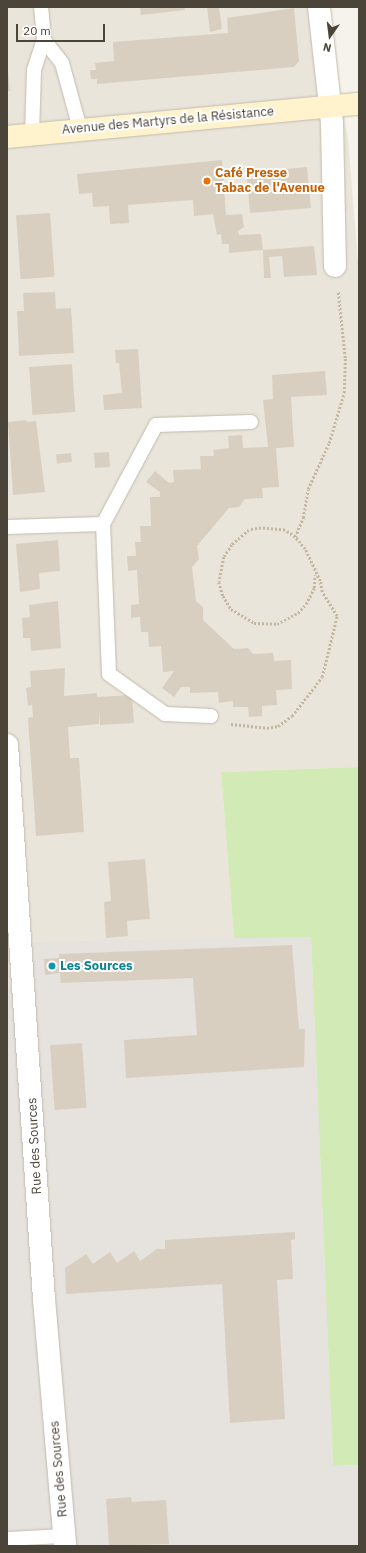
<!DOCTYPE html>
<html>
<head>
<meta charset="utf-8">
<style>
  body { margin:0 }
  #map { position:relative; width:366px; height:1553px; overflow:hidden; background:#f6f3ec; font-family:"IBM Plex Sans",sans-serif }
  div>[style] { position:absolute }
  .residential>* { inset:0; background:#eae5da }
  .industrial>* { inset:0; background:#e6e2dd }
  .green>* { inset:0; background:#d2eab5 }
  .building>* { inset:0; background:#d8cfc1; transform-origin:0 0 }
  .path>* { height:2.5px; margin-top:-1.25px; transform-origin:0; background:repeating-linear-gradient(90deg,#c4b79f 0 2px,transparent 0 4px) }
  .roads { filter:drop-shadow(0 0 1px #c2bbae) drop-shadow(0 0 1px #c2bbae) }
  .lane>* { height:14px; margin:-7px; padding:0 7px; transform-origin:7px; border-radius:7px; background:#fff }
  .street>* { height:22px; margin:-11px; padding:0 11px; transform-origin:11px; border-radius:11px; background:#fff }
  .secondary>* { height:22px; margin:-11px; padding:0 11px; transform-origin:11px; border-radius:11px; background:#fff3cd }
  .dots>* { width:11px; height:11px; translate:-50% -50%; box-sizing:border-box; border:2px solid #fff; border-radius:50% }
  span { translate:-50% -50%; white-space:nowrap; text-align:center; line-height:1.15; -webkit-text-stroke:4px #fff; paint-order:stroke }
  .street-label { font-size:13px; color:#4b4439 }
  .food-label { font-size:13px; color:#c56008; font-weight:700 }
  .left { translate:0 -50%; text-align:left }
  .culture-label { font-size:13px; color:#0d838f; font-weight:700 }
  .frame { position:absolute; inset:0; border:8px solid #4b4439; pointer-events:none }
  .north { position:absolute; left:310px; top:16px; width:40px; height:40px; -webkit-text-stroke:3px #fff; paint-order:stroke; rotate:194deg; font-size:11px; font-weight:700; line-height:16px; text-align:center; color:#4b4439 }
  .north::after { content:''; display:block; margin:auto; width:14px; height:18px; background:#4b4439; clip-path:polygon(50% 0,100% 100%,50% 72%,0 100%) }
  .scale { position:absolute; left:16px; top:24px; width:89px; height:18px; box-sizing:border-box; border:2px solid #4b4439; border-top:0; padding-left:5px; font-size:12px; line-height:14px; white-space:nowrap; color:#4b4439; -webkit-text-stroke:3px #fff; paint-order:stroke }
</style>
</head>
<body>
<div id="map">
  <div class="residential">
    <div style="clip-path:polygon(7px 7px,324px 7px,348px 138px,359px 276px,359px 767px,221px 772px,234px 938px,9px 942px,12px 990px,7px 990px)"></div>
  </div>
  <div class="industrial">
    <div style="clip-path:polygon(311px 936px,333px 1466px,359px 1465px,359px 1546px,7px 1546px,7px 990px,12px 990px,9px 942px)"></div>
  </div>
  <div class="green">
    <div style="clip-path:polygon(359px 767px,359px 1465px,333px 1466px,311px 937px,234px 938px,221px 772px)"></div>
  </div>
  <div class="building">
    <div style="clip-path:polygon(140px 7px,184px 7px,185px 10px,141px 15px)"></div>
    <div style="clip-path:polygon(207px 7px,219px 7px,222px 29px,210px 32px)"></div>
    <div style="clip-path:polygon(294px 8px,299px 61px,294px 67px,97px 84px,97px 79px,91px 79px,90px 70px,96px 70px,95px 63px,114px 61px,113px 42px,228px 33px,227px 18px)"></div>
    <div style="clip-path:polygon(7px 60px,10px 91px,7px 91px)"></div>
    <div style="clip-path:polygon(222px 160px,226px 215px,242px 214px,244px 227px,238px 231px,239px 235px,261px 234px,263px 250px,229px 253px,229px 244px,222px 244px,221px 234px,217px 235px,213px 214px,194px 216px,193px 200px,128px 205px,129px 223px,110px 224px,109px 206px,93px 207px,92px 193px,79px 194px,77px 174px)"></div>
    <div style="clip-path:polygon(307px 167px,311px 208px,250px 213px,247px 179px,257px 178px,257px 172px)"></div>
    <div style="left:50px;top:213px;width:64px;height:34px;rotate:86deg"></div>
    <div style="clip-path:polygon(314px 246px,317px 275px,284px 277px,282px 256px,269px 257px,271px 278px,264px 278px,263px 250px)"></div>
    <div style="clip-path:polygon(55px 292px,56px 309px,71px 308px,74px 353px,19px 356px,17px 311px,24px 311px,23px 293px)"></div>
    <div style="clip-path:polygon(138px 349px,142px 408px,104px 410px,103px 395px,122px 393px,119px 363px,116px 363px,115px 350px)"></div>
    <div style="left:72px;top:364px;width:48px;height:43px;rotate:86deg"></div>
    <div style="clip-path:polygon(325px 371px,327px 395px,291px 397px,294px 447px,276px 448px,279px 487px,262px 488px,263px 498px,245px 499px,239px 507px,229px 508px,197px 546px,199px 559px,192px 567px,196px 601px,203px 607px,203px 620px,234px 649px,248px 648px,253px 654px,273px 653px,274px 661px,291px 660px,292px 689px,276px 690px,277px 705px,262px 706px,262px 716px,249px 717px,248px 707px,233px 707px,233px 701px,219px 703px,218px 692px,190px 693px,190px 687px,181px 687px,174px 697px,162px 688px,174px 671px,163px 672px,161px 646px,149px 647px,148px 632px,141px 632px,140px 617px,131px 618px,131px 605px,139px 604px,137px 570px,128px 571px,127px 556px,136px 556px,135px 542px,141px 542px,140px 526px,151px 526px,150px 497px,160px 497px,160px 492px,146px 482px,155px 471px,169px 483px,174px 482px,173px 470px,201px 469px,200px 456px,214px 456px,213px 450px,229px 448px,228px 436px,242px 435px,243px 448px,268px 447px,263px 400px,273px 399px,272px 375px)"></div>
    <div style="clip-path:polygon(26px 420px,27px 422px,36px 421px,45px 492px,13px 495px,8px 422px)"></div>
    <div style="left:109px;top:452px;width:15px;height:15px;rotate:86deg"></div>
    <div style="left:71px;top:453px;width:9px;height:15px;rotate:84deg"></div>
    <div style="clip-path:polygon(58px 540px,60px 571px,39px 573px,40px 589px,20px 592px,16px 544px)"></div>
    <div style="clip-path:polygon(58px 601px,61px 648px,31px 651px,30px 638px,23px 638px,22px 618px,30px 617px,29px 605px)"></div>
    <div style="clip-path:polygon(65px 668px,64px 696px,97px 693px,97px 697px,132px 695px,134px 723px,100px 725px,99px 710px,99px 724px,68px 727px,70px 758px,79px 758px,84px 832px,36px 836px,28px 718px,33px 717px,32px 705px,28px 706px,26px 688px,31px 687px,30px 671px)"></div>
    <div style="clip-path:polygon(145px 859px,150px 919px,127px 921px,128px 936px,106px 938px,104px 902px,111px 901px,108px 862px)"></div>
    <div style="clip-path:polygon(292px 945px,299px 1029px,305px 1029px,304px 1067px,126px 1078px,124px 1040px,197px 1035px,193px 978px,61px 983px,60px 973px,45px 975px,44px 959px,59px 958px,59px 954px)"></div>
    <div style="left:82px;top:1043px;width:65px;height:32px;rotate:86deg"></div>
    <div style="clip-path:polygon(295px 1232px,295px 1239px,291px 1240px,293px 1279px,277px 1280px,285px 1419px,230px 1423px,222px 1284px,66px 1294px,65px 1268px,86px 1254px,93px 1264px,110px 1252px,117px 1263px,134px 1251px,140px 1261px,157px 1249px,165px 1249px,165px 1240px)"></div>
    <div style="clip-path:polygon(131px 1497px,132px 1502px,166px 1500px,169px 1544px,109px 1546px,106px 1499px)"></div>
  </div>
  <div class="path">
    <div style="left:295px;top:537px;width:21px;rotate:-67deg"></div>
    <div style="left:303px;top:518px;width:29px;rotate:-80deg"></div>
    <div style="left:308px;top:489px;width:51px;rotate:-65.5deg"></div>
    <div style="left:329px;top:443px;width:52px;rotate:-73.3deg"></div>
    <div style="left:344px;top:393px;width:35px;rotate:-88deg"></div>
    <div style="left:345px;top:358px;width:67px;rotate:-96deg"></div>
    <div style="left:231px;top:724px;width:36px;rotate:6deg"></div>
    <div style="left:267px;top:728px;width:11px;rotate:-10deg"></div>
    <div style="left:278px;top:726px;width:17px;rotate:-36deg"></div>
    <div style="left:292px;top:716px;width:49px;rotate:-52.4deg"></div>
    <div style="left:322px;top:677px;width:63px;rotate:-76.2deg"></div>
    <div style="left:337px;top:616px;width:28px;rotate:-122deg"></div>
    <div style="left:322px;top:592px;width:11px;rotate:-100deg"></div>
    <div style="left:320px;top:581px;width:35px;rotate:-115deg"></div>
    <div style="left:305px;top:549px;width:16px;rotate:-130deg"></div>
    <div style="left:295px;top:537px;width:12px;rotate:-145deg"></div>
    <div style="left:285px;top:530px;width:24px;rotate:-175deg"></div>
    <div style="left:261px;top:528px;width:12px;rotate:171deg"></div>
    <div style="left:249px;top:530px;width:23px;rotate:139deg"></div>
    <div style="left:232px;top:545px;width:14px;rotate:124deg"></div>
    <div style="left:224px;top:557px;width:25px;rotate:101deg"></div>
    <div style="left:219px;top:582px;width:15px;rotate:74deg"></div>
    <div style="left:223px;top:596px;width:15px;rotate:58deg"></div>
    <div style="left:231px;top:609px;width:27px;rotate:31deg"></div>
    <div style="left:254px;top:623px;width:23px;rotate:2deg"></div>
    <div style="left:277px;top:624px;width:24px;rotate:-28deg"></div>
    <div style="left:298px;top:613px;width:12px;rotate:-48deg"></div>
    <div style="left:306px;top:604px;width:18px;rotate:-63deg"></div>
    <div style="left:314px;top:588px;width:13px;rotate:-86deg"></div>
  </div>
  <div class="roads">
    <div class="lane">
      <div style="left:44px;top:40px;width:29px;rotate:52deg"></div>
      <div style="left:62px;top:63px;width:68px;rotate:74.7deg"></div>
      <div style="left:32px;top:134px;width:64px;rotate:-88.2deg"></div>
      <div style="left:34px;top:70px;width:32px;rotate:-72deg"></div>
      <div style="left:44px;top:40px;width:33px;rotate:-95deg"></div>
      <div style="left:103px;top:524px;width:112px;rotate:-61.8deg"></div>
      <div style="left:156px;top:425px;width:95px;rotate:-1.8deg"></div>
      <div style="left:7px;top:527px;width:96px;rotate:-1.8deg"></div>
      <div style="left:103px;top:524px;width:150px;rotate:87.7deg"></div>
      <div style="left:109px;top:674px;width:69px;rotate:35.5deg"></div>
      <div style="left:165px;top:714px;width:46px;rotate:2.5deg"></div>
      <div style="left:7px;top:1539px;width:58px;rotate:-3deg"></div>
    </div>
    <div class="street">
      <div style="left:319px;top:7px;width:117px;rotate:83.6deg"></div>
      <div style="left:332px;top:123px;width:143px;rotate:88.8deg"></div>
      <div style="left:7px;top:745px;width:555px;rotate:86.18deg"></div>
      <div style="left:44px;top:1299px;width:248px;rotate:85.1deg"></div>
    </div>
    <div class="secondary">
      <div style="left:7px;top:137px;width:354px;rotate:-5.4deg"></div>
    </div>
  </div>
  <div class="dots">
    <div style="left:207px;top:181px;background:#e8710a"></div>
    <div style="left:52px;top:966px;background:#0f9aa8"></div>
  </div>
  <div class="street-label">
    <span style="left:168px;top:121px;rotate:-5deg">Avenue des Martyrs de la Résistance</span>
    <span style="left:35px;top:1146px;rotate:-93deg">Rue des Sources</span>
    <span style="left:59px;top:1469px;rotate:-95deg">Rue des Sources</span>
  </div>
  <div class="food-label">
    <span class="left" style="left:215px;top:181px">Café Presse<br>Tabac de l'Avenue</span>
  </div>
  <div class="culture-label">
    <span class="left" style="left:60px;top:966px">Les Sources</span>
  </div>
  <div class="frame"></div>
  <div class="north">N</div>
  <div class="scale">20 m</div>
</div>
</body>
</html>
